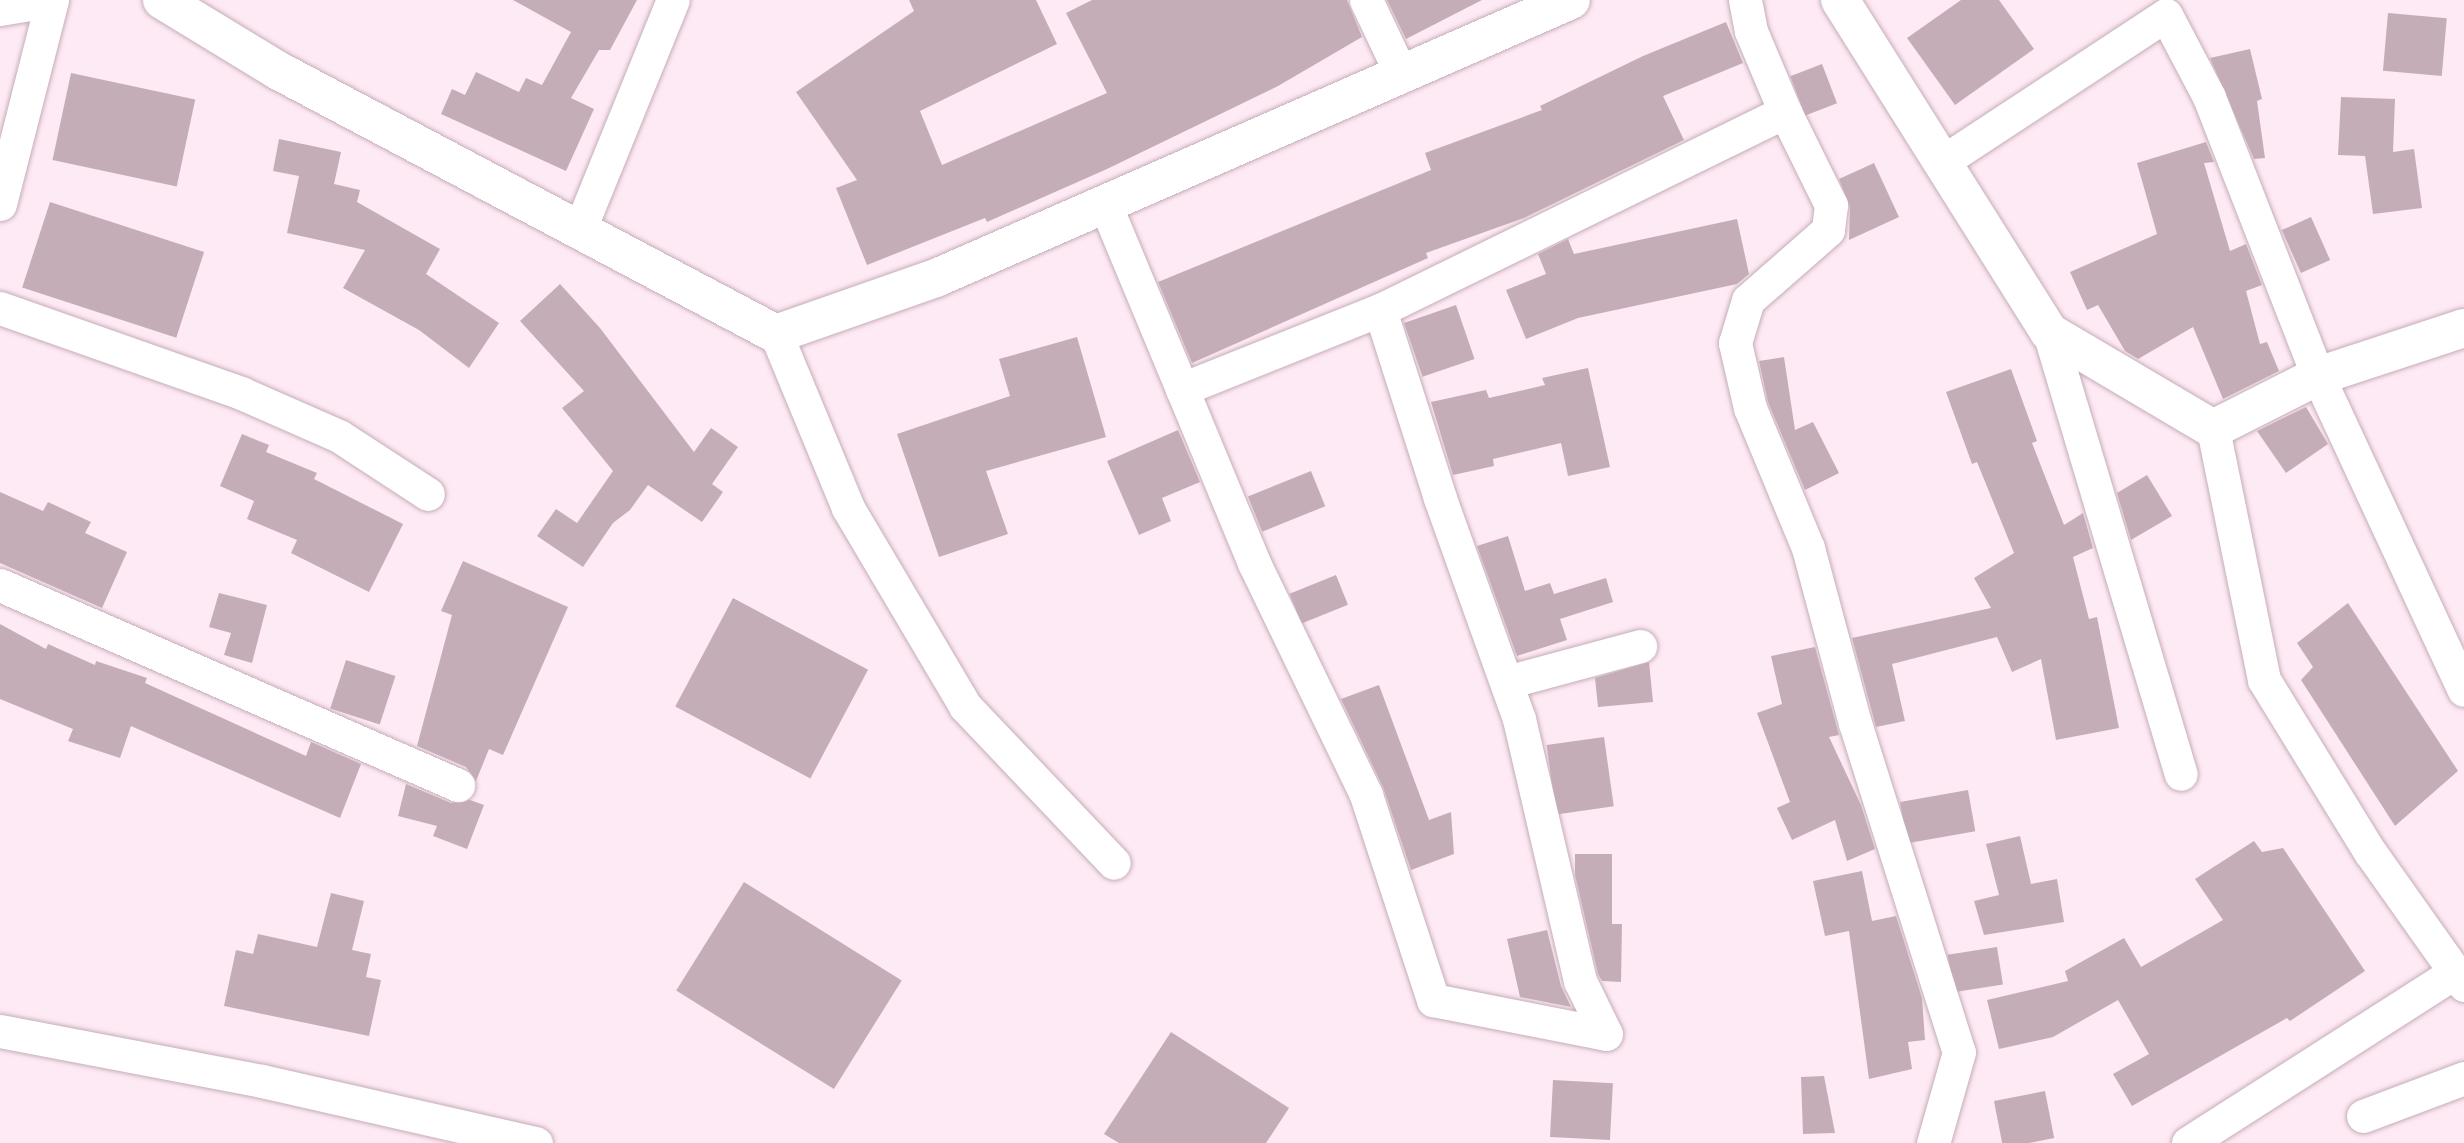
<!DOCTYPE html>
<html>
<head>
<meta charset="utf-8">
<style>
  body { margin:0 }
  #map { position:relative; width:2464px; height:1143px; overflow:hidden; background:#feeaf4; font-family:Poppins,sans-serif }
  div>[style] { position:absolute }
  .building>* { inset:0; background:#c5adb8; transform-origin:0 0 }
  .roads { filter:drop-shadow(0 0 2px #c4adb8) drop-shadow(0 0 2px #c4adb8) }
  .minor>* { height:33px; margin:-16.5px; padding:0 16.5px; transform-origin:16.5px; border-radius:16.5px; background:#fff }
  .tertiary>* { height:38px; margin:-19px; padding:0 19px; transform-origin:19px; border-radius:19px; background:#fff }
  span { translate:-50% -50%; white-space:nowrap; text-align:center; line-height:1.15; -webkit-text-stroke:5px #fefefe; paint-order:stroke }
</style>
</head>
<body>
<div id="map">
  <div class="building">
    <div style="clip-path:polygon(513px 0,637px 0,610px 50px,599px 50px,571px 98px,594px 109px,566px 171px,441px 114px,452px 89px,465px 95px,476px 72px,519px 92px,526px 78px,542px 85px,571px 32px)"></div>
    <div style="clip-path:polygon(909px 0,1036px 0,1057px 44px,920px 111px,942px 165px,1107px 93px,1066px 13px,1092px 0,1347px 0,1362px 37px,1278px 86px,1107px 169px,987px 222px,985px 218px,867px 265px,836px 188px,857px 180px,796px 92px,914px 11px)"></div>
    <div style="clip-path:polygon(1387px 0,1482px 0,1406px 39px)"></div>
    <div style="clip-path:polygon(1961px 0,1999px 0,2034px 49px,1955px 105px,1907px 38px)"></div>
    <div style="left:2388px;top:13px;width:59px;height:58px;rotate:5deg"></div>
    <div style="clip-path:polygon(1726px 22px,1743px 63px,1663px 96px,1684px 140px,1524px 218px,1426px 253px,1428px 258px,1192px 363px,1158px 282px,1431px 170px,1425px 153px,1542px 110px,1540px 106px,1643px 56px)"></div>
    <div style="clip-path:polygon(2250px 49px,2262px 99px,2257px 101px,2265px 158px,2254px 159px,2210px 58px)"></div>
    <div style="left:1822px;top:64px;width:42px;height:34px;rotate:69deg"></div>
    <div style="left:71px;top:73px;width:127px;height:89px;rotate:12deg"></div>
    <div style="clip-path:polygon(2341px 97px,2395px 99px,2393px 152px,2414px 149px,2422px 208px,2373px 214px,2365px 156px,2338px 155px)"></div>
    <div style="clip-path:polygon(279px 139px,341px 152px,334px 184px,360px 190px,357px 202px,440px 249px,426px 274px,499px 323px,469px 368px,419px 330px,343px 288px,365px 250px,287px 233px,299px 176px,273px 171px)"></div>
    <div style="clip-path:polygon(2206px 142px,2214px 162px,2204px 163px,2230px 251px,2246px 244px,2262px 285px,2246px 291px,2260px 344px,2267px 342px,2279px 371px,2223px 399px,2193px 327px,2138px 359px,2125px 351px,2098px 305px,2087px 310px,2070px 272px,2157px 234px,2137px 163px)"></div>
    <div style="clip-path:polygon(1874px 163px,1899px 217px,1849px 240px,1850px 207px,1839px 179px)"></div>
    <div style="left:50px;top:202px;width:162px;height:90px;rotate:18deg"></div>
    <div style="left:2311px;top:217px;width:47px;height:32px;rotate:66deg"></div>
    <div style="clip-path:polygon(1737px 219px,1749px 274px,1737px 284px,1578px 318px,1526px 339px,1506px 290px,1546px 274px,1538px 254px,1568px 239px,1574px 254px)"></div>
    <div style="clip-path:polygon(560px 284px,600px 328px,694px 452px,711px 428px,738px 447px,712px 484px,723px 492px,702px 522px,648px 485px,630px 510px,613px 523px,583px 567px,537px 536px,556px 509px,577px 523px,613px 471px,562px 408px,584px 391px,520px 321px)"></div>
    <div style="left:1456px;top:305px;width:57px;height:55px;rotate:71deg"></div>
    <div style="clip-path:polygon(1077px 337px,1106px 437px,986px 471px,1008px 534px,939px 557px,897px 434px,1010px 396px,999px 359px)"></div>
    <div style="clip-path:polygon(1784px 357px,1795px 430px,1813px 422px,1839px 473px,1805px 490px,1768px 402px,1759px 361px)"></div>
    <div style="clip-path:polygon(1588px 368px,1610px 467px,1568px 476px,1561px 443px,1493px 459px,1494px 466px,1453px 475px,1431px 402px,1486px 390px,1489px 398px,1545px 385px,1542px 378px)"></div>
    <div style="clip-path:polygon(2011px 369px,2037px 441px,2032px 443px,2064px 525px,2083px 513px,2093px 548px,2073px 557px,2089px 619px,2097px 617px,2119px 728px,2056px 740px,2041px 659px,2012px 672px,1997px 637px,1892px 664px,1905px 721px,1876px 727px,1852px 638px,1991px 608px,1974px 578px,2014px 553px,1977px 462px,1972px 464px,1946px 392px)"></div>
    <div style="clip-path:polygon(2306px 407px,2328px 444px,2286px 473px,2257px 431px)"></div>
    <div style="clip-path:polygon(1178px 430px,1200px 482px,1162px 498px,1171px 521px,1139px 535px,1107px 461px)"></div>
    <div style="clip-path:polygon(242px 434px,269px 445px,266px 452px,317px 473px,314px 479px,403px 524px,369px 592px,291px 553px,297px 540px,247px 519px,254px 501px,220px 486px)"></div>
    <div style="left:1311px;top:471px;width:38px;height:68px;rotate:68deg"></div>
    <div style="clip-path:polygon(2147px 475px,2172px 516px,2131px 540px,2117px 493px)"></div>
    <div style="clip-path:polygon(0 492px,43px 511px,48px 502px,91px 522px,85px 533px,127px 552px,102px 608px,0 563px)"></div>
    <div style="clip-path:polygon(1508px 536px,1525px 591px,1550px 583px,1554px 594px,1606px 578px,1613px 602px,1560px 619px,1567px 640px,1517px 656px,1477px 546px)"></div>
    <div style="clip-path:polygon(463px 561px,568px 607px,503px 755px,489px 749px,476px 781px,466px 767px,417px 746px,452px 615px,441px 611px)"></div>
    <div style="left:1336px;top:575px;width:32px;height:50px;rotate:68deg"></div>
    <div style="clip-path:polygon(219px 593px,267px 605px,252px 663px,224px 655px,231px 633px,209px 627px)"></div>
    <div style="left:733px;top:598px;width:153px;height:123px;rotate:28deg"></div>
    <div style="clip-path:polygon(2348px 603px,2458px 771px,2395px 826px,2301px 680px,2313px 667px,2297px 643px)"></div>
    <div style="clip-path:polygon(0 624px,46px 649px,48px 644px,95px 665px,96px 661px,147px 678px,145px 683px,306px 756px,311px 742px,361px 764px,340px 818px,131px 726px,120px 758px,68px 741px,73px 729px,0 699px)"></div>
    <div style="clip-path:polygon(1815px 647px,1839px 735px,1829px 737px,1861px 805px,1875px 849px,1847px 861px,1835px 820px,1792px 840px,1777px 808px,1790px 802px,1757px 713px,1782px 704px,1771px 656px)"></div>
    <div style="left:346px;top:660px;width:52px;height:51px;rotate:18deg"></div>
    <div style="clip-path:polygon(1649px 662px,1653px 702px,1598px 707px,1595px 678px)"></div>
    <div style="clip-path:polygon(1379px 685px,1429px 820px,1451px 812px,1454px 854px,1411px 870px,1383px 787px,1341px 699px)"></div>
    <div style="left:1604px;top:737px;width:70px;height:58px;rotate:82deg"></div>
    <div style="clip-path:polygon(406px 784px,451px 803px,470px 800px,484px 805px,467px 849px,433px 836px,437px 826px,398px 816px)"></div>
    <div style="left:1968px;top:790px;width:42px;height:69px;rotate:80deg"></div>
    <div style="clip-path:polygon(2020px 836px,2031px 884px,2057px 879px,2064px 922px,1984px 935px,1974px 901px,1999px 895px,1986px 844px)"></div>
    <div style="clip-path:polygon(2254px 841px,2262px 852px,2283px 848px,2365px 971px,2290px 1021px,2287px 1018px,2132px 1106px,2113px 1074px,2149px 1054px,2118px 1000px,2053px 1037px,1999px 1049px,1987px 1000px,2068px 981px,2065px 971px,2124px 938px,2141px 967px,2223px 920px,2195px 879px)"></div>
    <div style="clip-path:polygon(1575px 854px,1612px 854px,1612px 924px,1622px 924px,1621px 982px,1602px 981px,1598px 974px,1575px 875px)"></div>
    <div style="clip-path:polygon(1862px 871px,1872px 921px,1896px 916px,1922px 998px,1925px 1040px,1908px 1042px,1912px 1069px,1869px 1079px,1849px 931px,1825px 936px,1813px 881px)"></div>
    <div style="left:744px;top:882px;width:186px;height:128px;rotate:32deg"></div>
    <div style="clip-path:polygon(331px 893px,364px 901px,352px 950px,371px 954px,366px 977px,381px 980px,369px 1036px,224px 1006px,236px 950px,253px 954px,258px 934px,317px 947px)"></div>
    <div style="clip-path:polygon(1547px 930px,1561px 986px,1571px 1007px,1520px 997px,1507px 939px)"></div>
    <div style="left:1997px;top:947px;width:38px;height:50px;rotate:81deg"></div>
    <div style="clip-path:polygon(1171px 1032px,1289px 1108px,1266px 1143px,1119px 1143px,1104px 1134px)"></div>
    <div style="clip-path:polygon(1824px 1076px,1835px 1133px,1803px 1134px,1801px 1077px)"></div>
    <div style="left:1553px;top:1080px;width:60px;height:57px;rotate:3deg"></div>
    <div style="left:2045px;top:1091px;width:48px;height:52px;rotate:79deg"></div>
  </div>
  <div class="roads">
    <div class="minor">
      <div style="left:1366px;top:0;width:82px;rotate:64.7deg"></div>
      <div style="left:1785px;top:112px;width:104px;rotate:63.7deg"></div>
      <div style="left:1831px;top:205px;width:25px;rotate:97deg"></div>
      <div style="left:1828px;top:230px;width:106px;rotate:138.8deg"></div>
      <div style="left:1748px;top:300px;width:45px;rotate:106.8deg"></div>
      <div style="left:1735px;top:343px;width:67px;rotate:77deg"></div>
      <div style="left:1750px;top:408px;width:152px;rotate:67.5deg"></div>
      <div style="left:1808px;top:548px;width:181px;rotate:75deg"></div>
      <div style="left:1855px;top:723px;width:345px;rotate:72.5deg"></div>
      <div style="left:1959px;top:1052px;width:95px;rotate:105.9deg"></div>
      <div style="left:1945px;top:160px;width:264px;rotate:-33.3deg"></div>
      <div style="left:2166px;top:15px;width:93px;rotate:62.3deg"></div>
      <div style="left:2209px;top:97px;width:300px;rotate:68.7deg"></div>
      <div style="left:2318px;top:376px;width:346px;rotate:65.1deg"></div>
      <div style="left:0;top:204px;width:211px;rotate:-75.7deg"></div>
      <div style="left:1105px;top:204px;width:200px;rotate:67.4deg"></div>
      <div style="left:1182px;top:389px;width:213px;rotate:-21.8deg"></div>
      <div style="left:1380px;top:310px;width:451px;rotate:-26.1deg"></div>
      <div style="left:1785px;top:112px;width:88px;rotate:-112.8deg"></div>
      <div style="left:1751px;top:31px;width:32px;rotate:-101deg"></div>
      <div style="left:579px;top:231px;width:249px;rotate:-67.9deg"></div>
      <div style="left:0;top:308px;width:256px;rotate:19.4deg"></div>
      <div style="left:241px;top:393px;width:107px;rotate:23.7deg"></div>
      <div style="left:339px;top:436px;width:106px;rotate:33.1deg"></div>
      <div style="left:2049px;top:332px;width:461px;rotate:73.4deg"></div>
      <div style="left:776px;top:334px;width:188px;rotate:67.5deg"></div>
      <div style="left:848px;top:508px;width:230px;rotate:59.4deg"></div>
      <div style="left:965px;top:706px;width:216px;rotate:46.5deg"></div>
      <div style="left:1182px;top:389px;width:188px;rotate:67.5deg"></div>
      <div style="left:1254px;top:563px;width:258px;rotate:64.2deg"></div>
      <div style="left:1366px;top:795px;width:216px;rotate:71.9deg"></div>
      <div style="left:1433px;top:1000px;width:176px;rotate:11.1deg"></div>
      <div style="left:1606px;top:1034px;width:59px;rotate:-116.1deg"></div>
      <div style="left:1580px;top:981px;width:269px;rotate:-103.1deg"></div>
      <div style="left:1519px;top:719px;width:235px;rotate:-109.7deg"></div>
      <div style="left:1440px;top:498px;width:197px;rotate:-107.7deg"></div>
      <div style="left:2213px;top:429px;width:256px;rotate:78.5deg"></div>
      <div style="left:2264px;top:680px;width:202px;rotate:58.4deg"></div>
      <div style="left:2370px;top:852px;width:163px;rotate:54.7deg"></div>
      <div style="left:0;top:585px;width:500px;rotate:23.6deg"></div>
      <div style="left:1507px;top:682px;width:138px;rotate:-15.1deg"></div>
      <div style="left:0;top:1031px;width:267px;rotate:10.8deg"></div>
      <div style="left:262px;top:1081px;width:281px;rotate:12.8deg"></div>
      <div style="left:2363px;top:1116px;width:108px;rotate:-20.6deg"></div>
      <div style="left:2188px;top:1143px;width:317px;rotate:-32.6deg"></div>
    </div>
    <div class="tertiary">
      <div style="left:162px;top:0;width:135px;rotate:31.3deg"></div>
      <div style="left:277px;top:70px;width:565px;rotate:27.88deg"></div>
      <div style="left:776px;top:334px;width:170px;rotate:-19.3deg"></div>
      <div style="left:936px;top:278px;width:693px;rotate:-23.64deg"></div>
      <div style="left:1840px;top:0;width:392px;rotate:57.8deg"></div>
      <div style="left:2049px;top:332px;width:191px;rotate:30.6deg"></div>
      <div style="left:2213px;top:429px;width:118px;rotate:-26.8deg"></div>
      <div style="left:2318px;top:376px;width:154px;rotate:-18.2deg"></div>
      <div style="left:0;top:7px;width:43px;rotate:-9.5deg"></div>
    </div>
  </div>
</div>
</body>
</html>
